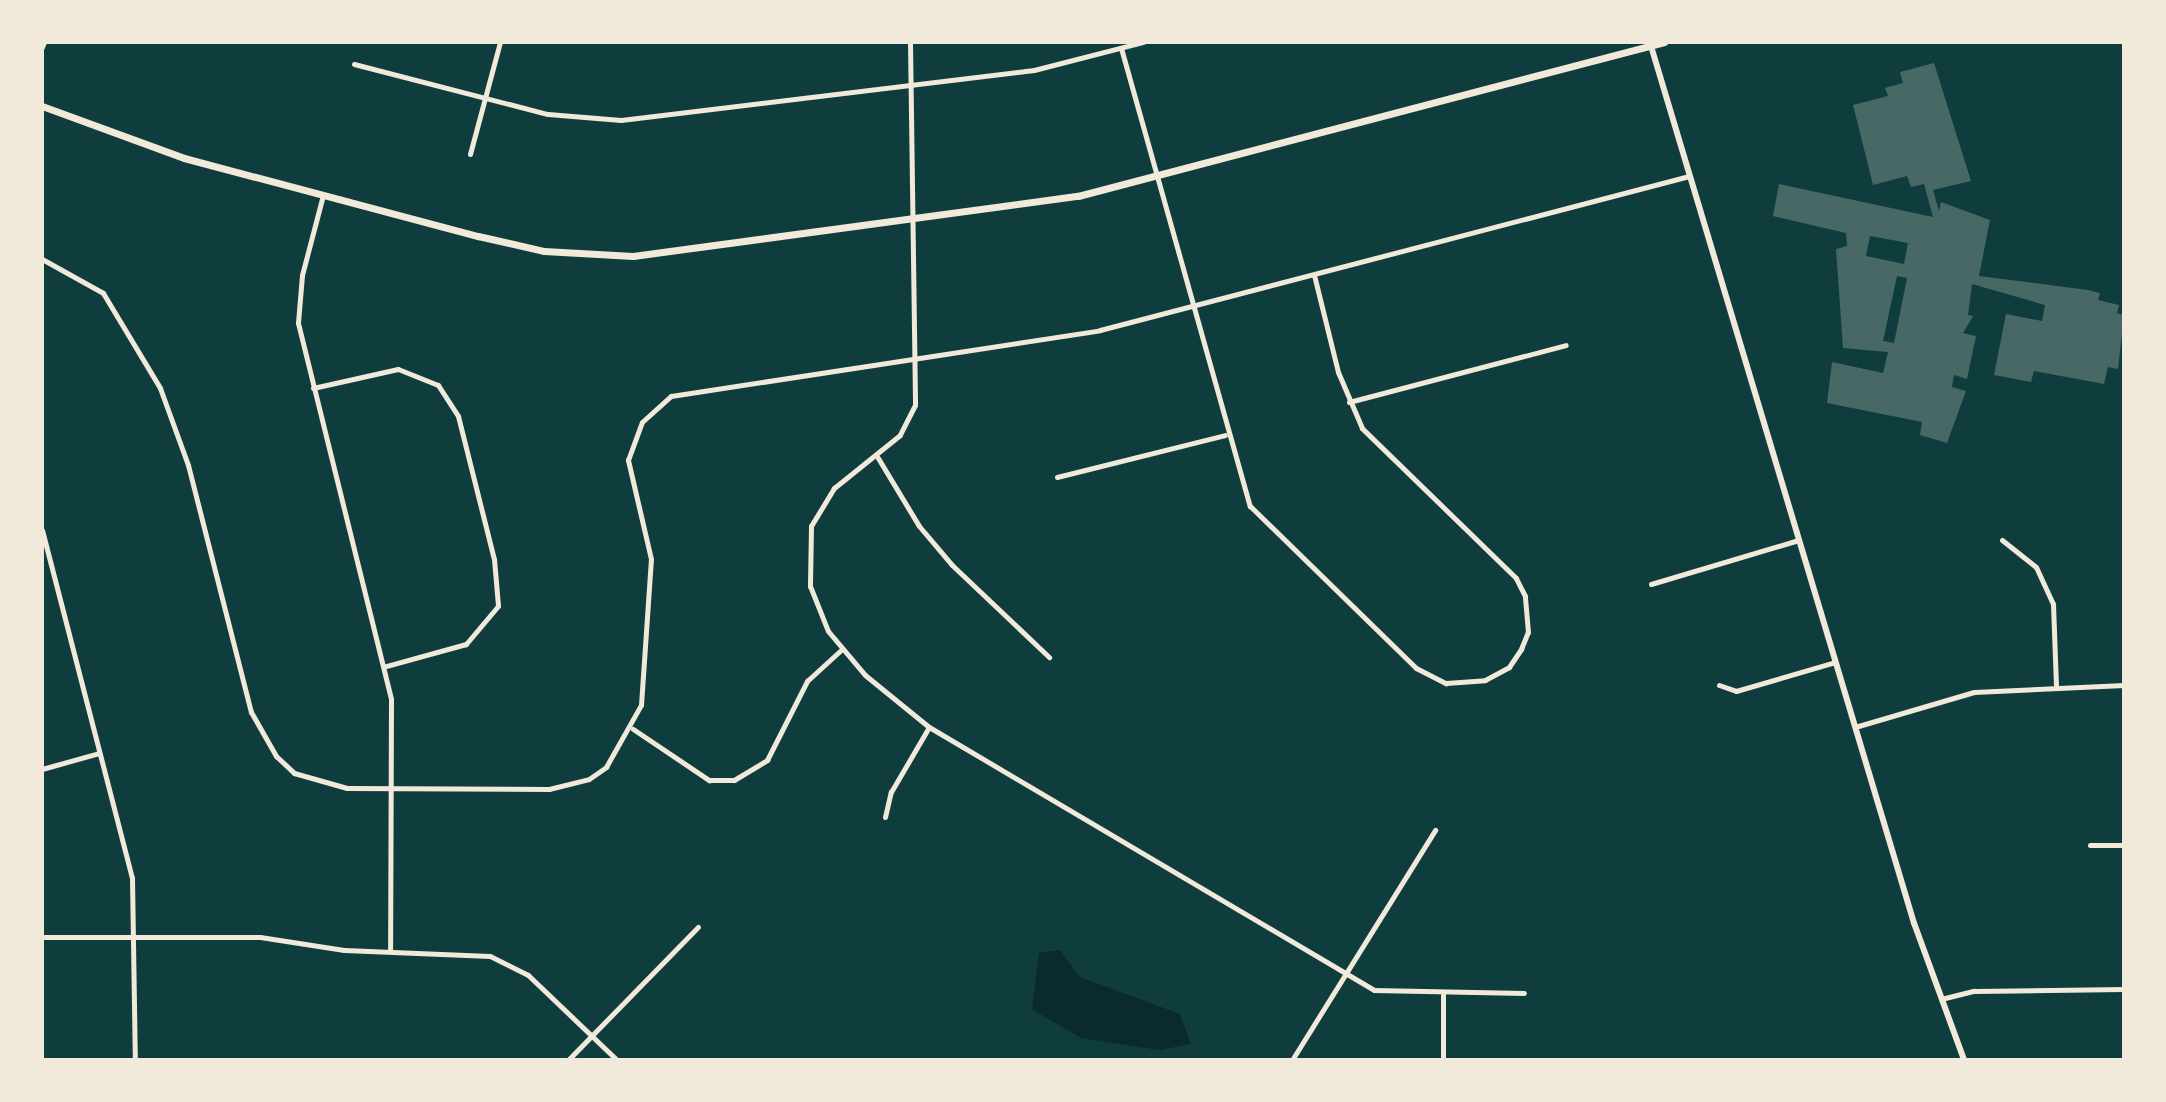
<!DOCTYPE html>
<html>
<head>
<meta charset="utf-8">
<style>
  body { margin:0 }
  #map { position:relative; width:2166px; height:1102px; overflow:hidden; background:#0f3d3e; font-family:Lato,sans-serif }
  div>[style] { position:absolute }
  .water>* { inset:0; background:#0a2a2b }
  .building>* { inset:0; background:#486865 }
  .minor>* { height:5px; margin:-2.5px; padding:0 2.5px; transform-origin:2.5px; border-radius:2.5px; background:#f1e9da }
  .tertiary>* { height:6px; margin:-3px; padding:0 3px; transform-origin:3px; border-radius:3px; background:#f1e9da }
  .secondary>* { height:7px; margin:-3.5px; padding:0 3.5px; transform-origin:3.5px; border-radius:3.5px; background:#f1e9da }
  span { translate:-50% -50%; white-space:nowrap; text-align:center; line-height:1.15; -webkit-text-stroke:7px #f1e9da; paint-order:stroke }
  .frame { position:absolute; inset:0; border:44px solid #f1e9da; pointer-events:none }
</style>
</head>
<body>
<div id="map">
  <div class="water">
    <div style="clip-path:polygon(1060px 950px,1080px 977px,1180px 1014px,1191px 1044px,1159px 1050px,1081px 1038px,1032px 1009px,1039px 953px)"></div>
  </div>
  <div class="building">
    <div style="clip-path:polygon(evenodd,1934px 63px,1971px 181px,1933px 190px,1939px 211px,1941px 202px,1990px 220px,1979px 276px,2088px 290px,2100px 293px,2098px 300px,2119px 305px,2117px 313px,2124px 315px,2118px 369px,2108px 367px,2104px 384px,2034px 371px,2031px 382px,1994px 375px,2006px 314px,2042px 321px,2045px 305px,1972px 284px,1968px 315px,1973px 316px,1963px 333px,1976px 336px,1967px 379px,1954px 375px,1952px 387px,1966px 391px,1947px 443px,1920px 435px,1922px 422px,1827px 403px,1832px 362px,1883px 373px,1888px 352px,1843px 348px,1836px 249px,1847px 246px,1846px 233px,1773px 216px,1779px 184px,1933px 217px,1924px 184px,1911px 187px,1907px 176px,1873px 185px,1853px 105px,1888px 96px,1885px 88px,1903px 83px,1900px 72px,1934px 63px,1870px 236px,1908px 243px,1904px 264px,1866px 256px,1870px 236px,1934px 63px,1897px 276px,1907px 278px,1894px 343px,1883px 341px,1897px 276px)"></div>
  </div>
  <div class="minor">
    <div style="left:910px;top:42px;width:363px;rotate:89.2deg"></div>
    <div style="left:915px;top:405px;width:34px;rotate:117deg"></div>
    <div style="left:900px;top:435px;width:85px;rotate:141.2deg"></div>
    <div style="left:834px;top:488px;width:44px;rotate:121.2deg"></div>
    <div style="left:811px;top:526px;width:60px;rotate:91deg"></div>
    <div style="left:810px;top:586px;width:48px;rotate:68.2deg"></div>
    <div style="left:828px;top:631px;width:57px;rotate:49.9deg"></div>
    <div style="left:865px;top:675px;width:82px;rotate:39.1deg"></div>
    <div style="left:929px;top:727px;width:517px;rotate:30.58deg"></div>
    <div style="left:1374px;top:990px;width:150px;rotate:1.1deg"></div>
    <div style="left:42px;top:47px;width:5px;rotate:-68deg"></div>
    <div style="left:1121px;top:48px;width:476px;rotate:74.3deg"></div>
    <div style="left:1250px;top:506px;width:232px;rotate:44.3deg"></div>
    <div style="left:1416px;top:668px;width:34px;rotate:27deg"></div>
    <div style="left:1446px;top:683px;width:39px;rotate:-4deg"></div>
    <div style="left:1485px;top:680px;width:27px;rotate:-28deg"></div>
    <div style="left:1509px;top:667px;width:22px;rotate:-56deg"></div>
    <div style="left:1521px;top:649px;width:18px;rotate:-68deg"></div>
    <div style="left:1528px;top:632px;width:36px;rotate:-95deg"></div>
    <div style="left:1525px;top:596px;width:20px;rotate:-117deg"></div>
    <div style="left:1516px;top:578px;width:215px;rotate:-135.8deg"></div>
    <div style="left:1362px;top:428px;width:61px;rotate:-113.2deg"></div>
    <div style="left:1338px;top:372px;width:100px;rotate:-103.9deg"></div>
    <div style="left:354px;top:64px;width:200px;rotate:14.5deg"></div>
    <div style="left:548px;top:114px;width:73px;rotate:4.7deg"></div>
    <div style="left:621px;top:120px;width:416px;rotate:-6.9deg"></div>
    <div style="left:1034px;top:70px;width:113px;rotate:-14.4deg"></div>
    <div style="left:470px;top:154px;width:116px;rotate:-75deg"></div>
    <div style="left:323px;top:195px;width:83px;rotate:104.7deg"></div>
    <div style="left:302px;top:275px;width:48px;rotate:94.8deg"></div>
    <div style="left:298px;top:323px;width:387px;rotate:76.1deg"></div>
    <div style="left:391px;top:699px;width:251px;rotate:90.2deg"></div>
    <div style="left:42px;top:259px;width:70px;rotate:29.1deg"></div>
    <div style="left:103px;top:293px;width:111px;rotate:59deg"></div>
    <div style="left:160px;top:388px;width:82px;rotate:70deg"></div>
    <div style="left:188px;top:465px;width:255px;rotate:75.7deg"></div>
    <div style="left:251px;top:712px;width:51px;rotate:60.4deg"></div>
    <div style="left:276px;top:756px;width:25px;rotate:43deg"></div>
    <div style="left:294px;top:773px;width:55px;rotate:15.8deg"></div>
    <div style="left:347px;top:788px;width:202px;rotate:0.3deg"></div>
    <div style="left:549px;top:789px;width:41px;rotate:-14deg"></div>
    <div style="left:589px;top:779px;width:21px;rotate:-35deg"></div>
    <div style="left:606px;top:767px;width:71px;rotate:-60.6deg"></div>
    <div style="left:641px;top:705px;width:146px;rotate:-86.1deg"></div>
    <div style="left:651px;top:559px;width:102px;rotate:-103.1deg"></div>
    <div style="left:628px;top:460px;width:40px;rotate:-69.8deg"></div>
    <div style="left:642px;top:422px;width:39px;rotate:-42deg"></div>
    <div style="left:671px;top:396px;width:434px;rotate:-8.7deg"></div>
    <div style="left:1100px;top:330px;width:609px;rotate:-14.65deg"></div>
    <div style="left:313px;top:388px;width:87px;rotate:-12.6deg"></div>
    <div style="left:398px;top:369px;width:43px;rotate:21.8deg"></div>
    <div style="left:438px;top:385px;width:37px;rotate:57deg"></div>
    <div style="left:458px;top:416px;width:147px;rotate:75.9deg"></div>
    <div style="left:494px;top:559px;width:47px;rotate:85.1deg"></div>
    <div style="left:498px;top:606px;width:50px;rotate:130.1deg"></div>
    <div style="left:466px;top:644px;width:83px;rotate:164.6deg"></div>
    <div style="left:1349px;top:402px;width:224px;rotate:-14.7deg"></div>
    <div style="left:878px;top:458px;width:79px;rotate:58.9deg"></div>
    <div style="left:919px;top:526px;width:51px;rotate:49.8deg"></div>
    <div style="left:952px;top:565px;width:134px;rotate:43.5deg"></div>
    <div style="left:1057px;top:477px;width:173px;rotate:-14deg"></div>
    <div style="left:42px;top:530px;width:359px;rotate:75.5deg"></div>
    <div style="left:132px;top:878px;width:182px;rotate:89.1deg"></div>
    <div style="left:2002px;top:540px;width:43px;rotate:38.5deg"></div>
    <div style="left:2036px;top:567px;width:41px;rotate:65.3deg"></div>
    <div style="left:2053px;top:604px;width:81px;rotate:87.9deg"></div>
    <div style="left:1651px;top:584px;width:154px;rotate:-16.6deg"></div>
    <div style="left:1719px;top:685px;width:18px;rotate:19deg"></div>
    <div style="left:1736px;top:691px;width:103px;rotate:-16.3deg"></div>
    <div style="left:1855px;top:727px;width:124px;rotate:-16.4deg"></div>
    <div style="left:1974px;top:692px;width:150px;rotate:-2.7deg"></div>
    <div style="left:633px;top:729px;width:92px;rotate:33.9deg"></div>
    <div style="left:709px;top:780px;width:25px"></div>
    <div style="left:734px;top:780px;width:39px;rotate:-31deg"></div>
    <div style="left:767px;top:760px;width:89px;rotate:-63.1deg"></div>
    <div style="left:807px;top:681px;width:46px;rotate:-42.4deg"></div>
    <div style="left:42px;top:769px;width:59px;rotate:-15.7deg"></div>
    <div style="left:885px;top:817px;width:26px;rotate:-77deg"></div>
    <div style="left:891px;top:792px;width:75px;rotate:-59.7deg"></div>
    <div style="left:2090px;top:845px;width:34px"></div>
    <div style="left:42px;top:937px;width:218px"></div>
    <div style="left:260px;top:937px;width:85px;rotate:8.8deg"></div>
    <div style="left:344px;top:950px;width:146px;rotate:2.4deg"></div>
    <div style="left:490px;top:956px;width:42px;rotate:26.6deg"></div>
    <div style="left:528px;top:975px;width:123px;rotate:43.7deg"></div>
    <div style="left:1443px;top:995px;width:65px;rotate:90deg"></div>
    <div style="left:1941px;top:999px;width:34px;rotate:-14deg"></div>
    <div style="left:1974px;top:991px;width:150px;rotate:-0.8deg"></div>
    <div style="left:568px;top:1060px;width:186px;rotate:-45.7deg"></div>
    <div style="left:1292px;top:1060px;width:271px;rotate:-58.1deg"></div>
  </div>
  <div class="tertiary">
    <div style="left:1651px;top:46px;width:916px;rotate:73.31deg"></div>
    <div style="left:1914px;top:923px;width:146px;rotate:69.9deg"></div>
  </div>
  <div class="secondary">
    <div style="left:42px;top:106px;width:151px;rotate:20.1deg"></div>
    <div style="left:184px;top:158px;width:304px;rotate:14.9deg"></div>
    <div style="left:478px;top:236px;width:68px;rotate:12.8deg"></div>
    <div style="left:544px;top:251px;width:89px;rotate:3.2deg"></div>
    <div style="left:633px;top:256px;width:449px;rotate:-7.7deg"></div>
    <div style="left:1078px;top:196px;width:606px;rotate:-14.72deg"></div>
  </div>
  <div class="frame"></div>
</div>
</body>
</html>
